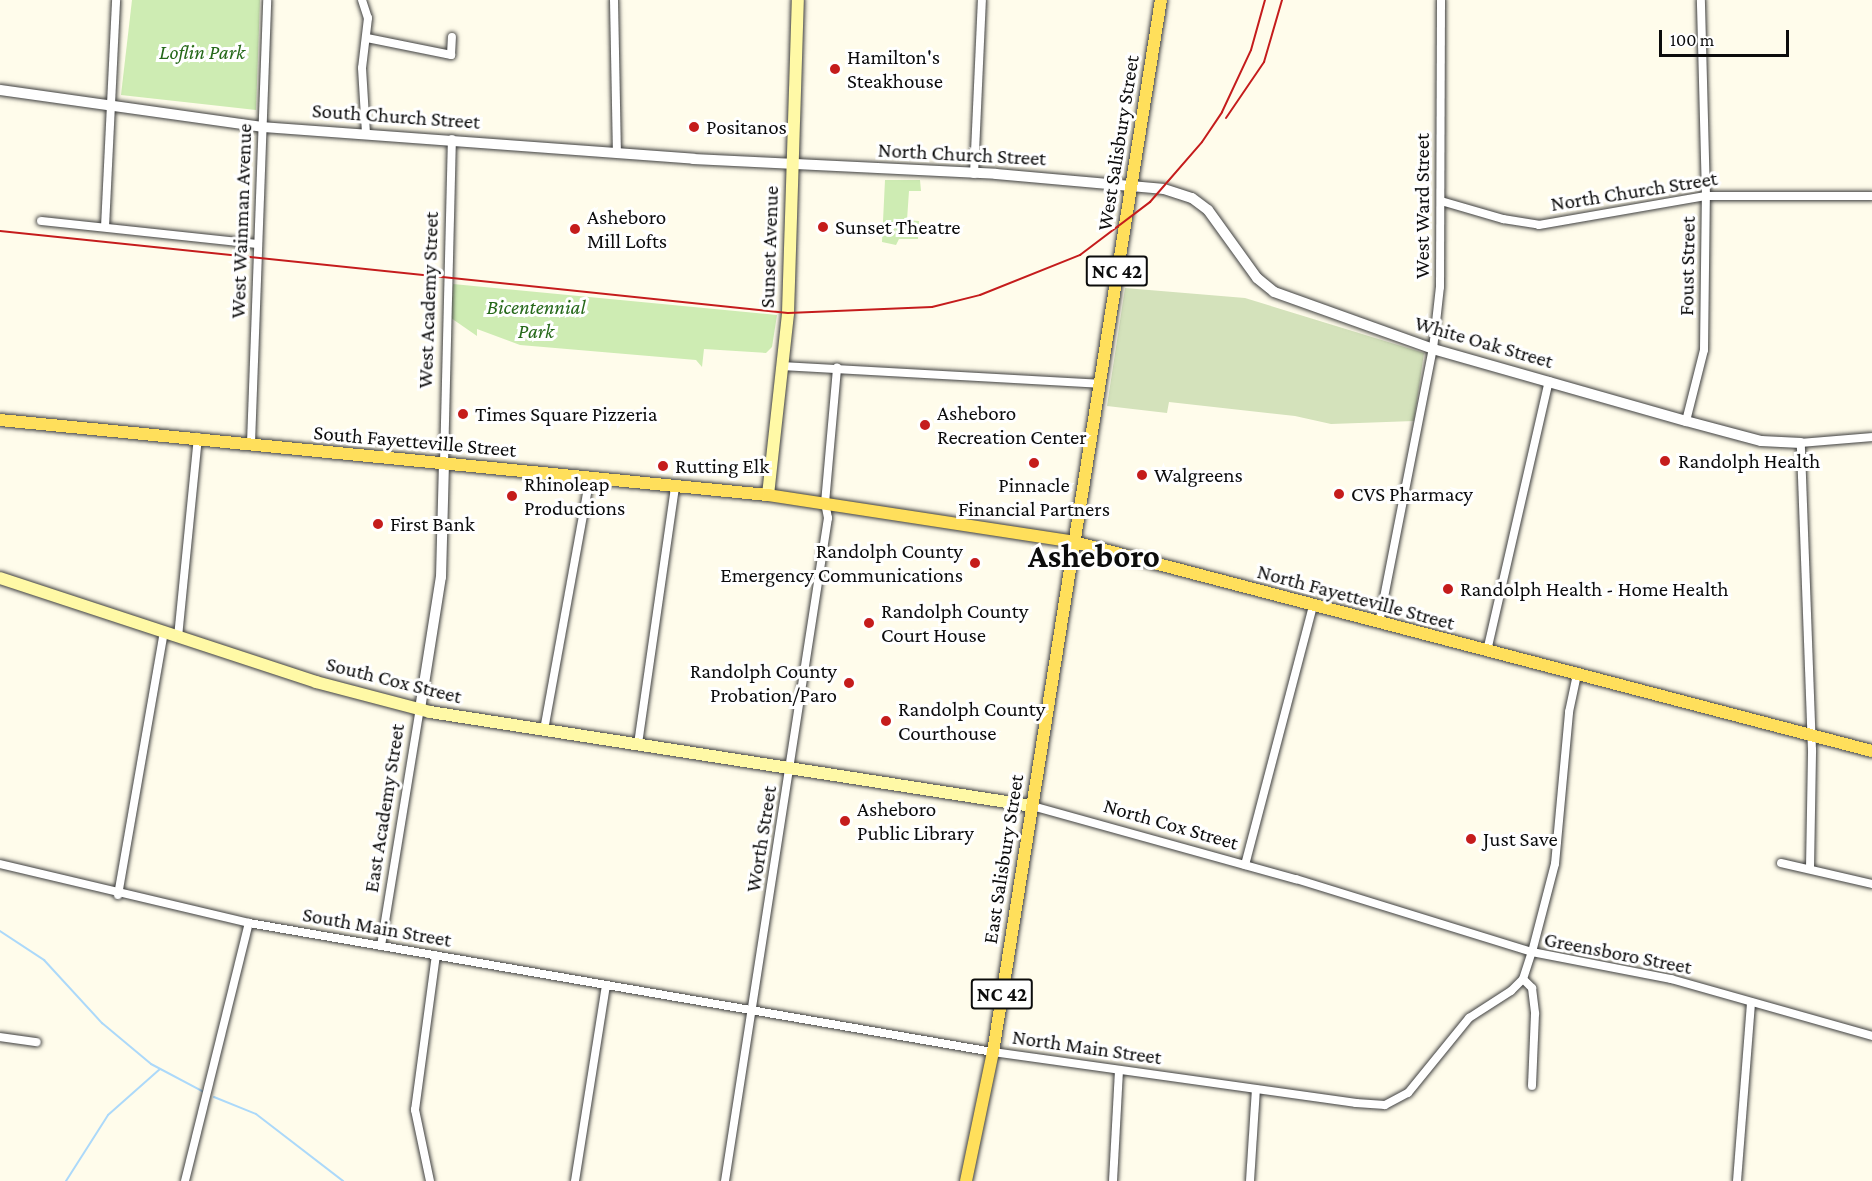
<!DOCTYPE html>
<html>
<head>
<meta charset="utf-8">
<style>
  body { margin:0 }
  #map { position:relative; width:1872px; height:1181px; overflow:hidden; background:#fffceb; font-family:"Crimson Pro",serif }
  div>[style] { position:absolute }
  .green>* { inset:0; background:#ceecb3 }
  .cemetery>* { inset:0; background:#d4e2bb }
  .stream>* { height:2px; margin:-1px; padding:0 1px; transform-origin:1px; border-radius:1px; background:#acd9fa }
  .roads { filter:drop-shadow(0 0 2px #3f3f3f) drop-shadow(0 0 2px #3f3f3f) }
  .minor>* { height:8px; margin:-4px; padding:0 4px; transform-origin:4px; border-radius:4px; background:#fff }
  .tertiary>* { height:10px; margin:-5px; padding:0 5px; transform-origin:5px; border-radius:5px; background:#fff }
  .secondary>* { height:12px; margin:-6px; padding:0 6px; transform-origin:6px; border-radius:6px; background:#fff9a6 }
  .primary>* { height:12px; margin:-6px; padding:0 6px; transform-origin:6px; border-radius:6px; background:#ffdf5b }
  .rail>* { height:2px; margin:-1px; padding:0 1px; transform-origin:1px; border-radius:1px; background:#c51c1c }
  .dots>* { width:16px; height:16px; translate:-50% -50%; box-sizing:border-box; border:3px solid #fff; border-radius:50% }
  span { translate:-50% -50%; white-space:nowrap; text-align:center; line-height:1.15; -webkit-text-stroke:6px #fff; paint-order:stroke }
  .shield-label span { padding:2px 4px; background:#fff; border:2px solid; border-radius:4px; -webkit-text-stroke-width:0 }
  .shield-label { font-size:20px; color:#0c0c0c; font-weight:700 }
  .park-label { font-size:21px; color:#256819; font-style:italic }
  .poi-label { font-size:21px; color:#0c0c0c }
  .left { translate:0 -50%; text-align:left }
  .right { translate:-100% -50%; text-align:right }
  .street-label { font-size:21px; color:#0c0c0c }
  .town-label { font-size:33px; color:#0c0c0c; font-weight:700 }
  .scale { position:absolute; left:1659px; top:30px; width:130px; height:27px; box-sizing:border-box; border:3px solid #0c0c0c; border-top:0; padding-left:8px; font-size:18px; line-height:21px; white-space:nowrap; color:#0c0c0c; -webkit-text-stroke:4px #fff; paint-order:stroke }
</style>
</head>
<body>
<div id="map">
  <div class="green">
    <div style="clip-path:polygon(132px 0,260px 0,256px 110px,121px 95px)"></div>
    <div style="clip-path:polygon(885px 180px,920px 180px,921px 191px,909px 191px,907px 220px,919px 221px,918px 239px,899px 239px,896px 245px,882px 242px)"></div>
    <div style="clip-path:polygon(453px 284px,777px 315px,772px 347px,766px 353px,704px 349px,702px 367px,696px 360px,520px 345px,477px 329px,477px 336px,451px 318px)"></div>
  </div>
  <div class="cemetery">
    <div style="clip-path:polygon(1125px 288px,1245px 298px,1424px 353px,1414px 421px,1331px 424px,1295px 416px,1169px 402px,1167px 413px,1107px 406px)"></div>
  </div>
  <div class="stream">
    <div style="left:0;top:931px;width:53px;rotate:33.4deg"></div>
    <div style="left:44px;top:960px;width:86px;rotate:47.4deg"></div>
    <div style="left:102px;top:1023px;width:64px;rotate:39.9deg"></div>
    <div style="left:151px;top:1064px;width:58px;rotate:27.9deg"></div>
    <div style="left:214px;top:1097px;width:45px;rotate:22deg"></div>
    <div style="left:256px;top:1114px;width:110px;rotate:37.6deg"></div>
    <div style="left:66px;top:1181px;width:78px;rotate:-57.5deg"></div>
    <div style="left:108px;top:1115px;width:69px;rotate:-41.5deg"></div>
  </div>
  <div class="roads">
    <div class="minor">
      <div style="left:362px;top:0;width:19px;rotate:72deg"></div>
      <div style="left:368px;top:18px;width:50px;rotate:96.8deg"></div>
      <div style="left:362px;top:68px;width:65px;rotate:86.5deg"></div>
      <div style="left:614px;top:0;width:153px;rotate:88.9deg"></div>
      <div style="left:367px;top:38px;width:86px;rotate:11.4deg"></div>
      <div style="left:451px;top:55px;width:18px;rotate:-87deg"></div>
      <div style="left:974px;top:174px;width:174px;rotate:-87.4deg"></div>
      <div style="left:1441px;top:201px;width:65px;rotate:16.2deg"></div>
      <div style="left:1503px;top:219px;width:36px;rotate:9deg"></div>
      <div style="left:1539px;top:225px;width:169px;rotate:-9.9deg"></div>
      <div style="left:1706px;top:196px;width:166px"></div>
      <div style="left:41px;top:221px;width:218px;rotate:6.1deg"></div>
      <div style="left:105px;top:227px;width:227px;rotate:-87.2deg"></div>
      <div style="left:781px;top:366px;width:319px;rotate:3.2deg"></div>
      <div style="left:1686px;top:421px;width:73px;rotate:-75.8deg"></div>
      <div style="left:1704px;top:350px;width:154px;rotate:-89.3deg"></div>
      <div style="left:1706px;top:196px;width:196px;rotate:-91.5deg"></div>
      <div style="left:251px;top:443px;width:443px;rotate:-87.9deg"></div>
      <div style="left:444px;top:463px;width:324px;rotate:-88.6deg"></div>
      <div style="left:1379px;top:623px;width:279px;rotate:-78.9deg"></div>
      <div style="left:1433px;top:349px;width:62px;rotate:-83.6deg"></div>
      <div style="left:1440px;top:287px;width:287px;rotate:-89.8deg"></div>
      <div style="left:178px;top:637px;width:201px;rotate:-84.3deg"></div>
      <div style="left:1487px;top:651px;width:277px;rotate:-77.1deg"></div>
      <div style="left:544px;top:730px;width:256px;rotate:-79.7deg"></div>
      <div style="left:638px;top:744px;width:261px;rotate:-81.8deg"></div>
      <div style="left:1032px;top:806px;width:274px;rotate:15.5deg"></div>
      <div style="left:1296px;top:879px;width:247px;rotate:17.2deg"></div>
      <div style="left:1532px;top:952px;width:91px;rotate:-75.4deg"></div>
      <div style="left:1555px;top:864px;width:153px;rotate:-84.7deg"></div>
      <div style="left:1569px;top:712px;width:39px;rotate:-78deg"></div>
      <div style="left:1781px;top:863px;width:93px;rotate:13deg"></div>
      <div style="left:0;top:864px;width:256px;rotate:13.3deg"></div>
      <div style="left:249px;top:923px;width:755px;rotate:9.84deg"></div>
      <div style="left:993px;top:1052px;width:367px;rotate:8deg"></div>
      <div style="left:1356px;top:1103px;width:29px;rotate:4deg"></div>
      <div style="left:1385px;top:1105px;width:26px;rotate:-28deg"></div>
      <div style="left:1408px;top:1093px;width:97px;rotate:-50.9deg"></div>
      <div style="left:1469px;top:1018px;width:50px;rotate:-32.7deg"></div>
      <div style="left:1511px;top:991px;width:17px;rotate:-45deg"></div>
      <div style="left:1523px;top:979px;width:28px;rotate:-72deg"></div>
      <div style="left:1532px;top:952px;width:142px;rotate:11deg"></div>
      <div style="left:1671px;top:979px;width:209px;rotate:15.8deg"></div>
      <div style="left:1245px;top:865px;width:268px;rotate:-75.3deg"></div>
      <div style="left:1810px;top:868px;width:118px;rotate:-89deg"></div>
      <div style="left:1812px;top:750px;width:307px;rotate:-92.1deg"></div>
      <div style="left:1801px;top:443px;width:71px;rotate:-4.8deg"></div>
      <div style="left:118px;top:895px;width:267px;rotate:-80.1deg"></div>
      <div style="left:381px;top:946px;width:240px;rotate:-80.7deg"></div>
      <div style="left:1523px;top:979px;width:13px;rotate:45deg"></div>
      <div style="left:1532px;top:988px;width:26px;rotate:83deg"></div>
      <div style="left:1535px;top:1014px;width:72px;rotate:92.4deg"></div>
      <div style="left:0;top:1037px;width:37px;rotate:8deg"></div>
      <div style="left:185px;top:1181px;width:266px;rotate:-76.1deg"></div>
      <div style="left:430px;top:1181px;width:73px;rotate:-101.9deg"></div>
      <div style="left:415px;top:1110px;width:156px;rotate:-82.3deg"></div>
      <div style="left:575px;top:1181px;width:198px;rotate:-81deg"></div>
      <div style="left:725px;top:1181px;width:671px;rotate:-81.17deg"></div>
      <div style="left:828px;top:518px;width:15px;rotate:-101deg"></div>
      <div style="left:825px;top:503px;width:136px;rotate:-84.9deg"></div>
      <div style="left:1113px;top:1181px;width:111px;rotate:-86.9deg"></div>
      <div style="left:1250px;top:1181px;width:92px;rotate:-86.3deg"></div>
      <div style="left:1737px;top:1181px;width:179px;rotate:-85.5deg"></div>
    </div>
    <div class="tertiary">
      <div style="left:0;top:90px;width:265px;rotate:8deg"></div>
      <div style="left:262px;top:127px;width:432px;rotate:4.2deg"></div>
      <div style="left:693px;top:159px;width:303px;rotate:2.8deg"></div>
      <div style="left:996px;top:174px;width:169px;rotate:5.1deg"></div>
      <div style="left:1164px;top:189px;width:29px;rotate:18deg"></div>
      <div style="left:1192px;top:198px;width:20px;rotate:37deg"></div>
      <div style="left:1208px;top:210px;width:84px;rotate:54.2deg"></div>
      <div style="left:1257px;top:278px;width:22px;rotate:39deg"></div>
      <div style="left:1274px;top:292px;width:169px;rotate:19.7deg"></div>
      <div style="left:1433px;top:349px;width:263px;rotate:15.9deg"></div>
      <div style="left:1686px;top:421px;width:78px;rotate:14.9deg"></div>
      <div style="left:1761px;top:441px;width:40px;rotate:2.9deg"></div>
      <div style="left:420px;top:709px;width:134px;rotate:-81deg"></div>
      <div style="left:441px;top:577px;width:114px;rotate:-88.5deg"></div>
    </div>
    <div class="secondary">
      <div style="left:768px;top:495px;width:183px;rotate:-83.7deg"></div>
      <div style="left:788px;top:313px;width:313px;rotate:-88.2deg"></div>
      <div style="left:0;top:578px;width:333px;rotate:18.2deg"></div>
      <div style="left:316px;top:682px;width:118px;rotate:14.7deg"></div>
      <div style="left:430px;top:712px;width:609px;rotate:8.87deg"></div>
    </div>
    <div class="primary">
      <div style="left:0;top:420px;width:772px;rotate:5.58deg"></div>
      <div style="left:768px;top:495px;width:310px;rotate:8.7deg"></div>
      <div style="left:1074px;top:542px;width:825px;rotate:14.68deg"></div>
      <div style="left:966px;top:1181px;width:132px;rotate:-78.2deg"></div>
      <div style="left:993px;top:1052px;width:1065px;rotate:-80.93deg"></div>
    </div>
  </div>
  <div class="rail">
    <div style="left:1226px;top:118px;width:68px;rotate:-55.8deg"></div>
    <div style="left:1264px;top:62px;width:65px;rotate:-73.8deg"></div>
    <div style="left:0;top:231px;width:792px;rotate:5.94deg"></div>
    <div style="left:788px;top:313px;width:144px;rotate:-2.4deg"></div>
    <div style="left:932px;top:307px;width:49px;rotate:-14deg"></div>
    <div style="left:980px;top:295px;width:108px;rotate:-21.8deg"></div>
    <div style="left:1080px;top:255px;width:88px;rotate:-37.1deg"></div>
    <div style="left:1150px;top:202px;width:79px;rotate:-49.1deg"></div>
    <div style="left:1202px;top:142px;width:36px;rotate:-56deg"></div>
    <div style="left:1222px;top:112px;width:68px;rotate:-64.9deg"></div>
    <div style="left:1251px;top:50px;width:52px;rotate:-74.4deg"></div>
  </div>
  <div class="dots">
    <div style="left:835px;top:69px;background:#c51c1c"></div>
    <div style="left:694px;top:127px;background:#c51c1c"></div>
    <div style="left:823px;top:227px;background:#c51c1c"></div>
    <div style="left:575px;top:229px;background:#c51c1c"></div>
    <div style="left:463px;top:414px;background:#c51c1c"></div>
    <div style="left:925px;top:425px;background:#c51c1c"></div>
    <div style="left:1665px;top:461px;background:#c51c1c"></div>
    <div style="left:1034px;top:463px;background:#c51c1c"></div>
    <div style="left:663px;top:466px;background:#c51c1c"></div>
    <div style="left:1142px;top:475px;background:#c51c1c"></div>
    <div style="left:1339px;top:494px;background:#c51c1c"></div>
    <div style="left:512px;top:496px;background:#c51c1c"></div>
    <div style="left:378px;top:524px;background:#c51c1c"></div>
    <div style="left:975px;top:563px;background:#c51c1c"></div>
    <div style="left:1448px;top:589px;background:#c51c1c"></div>
    <div style="left:869px;top:623px;background:#c51c1c"></div>
    <div style="left:849px;top:683px;background:#c51c1c"></div>
    <div style="left:886px;top:721px;background:#c51c1c"></div>
    <div style="left:845px;top:821px;background:#c51c1c"></div>
    <div style="left:1471px;top:839px;background:#c51c1c"></div>
  </div>
  <div class="shield-label">
    <span style="left:1117px;top:271px">NC 42</span>
    <span style="left:1002px;top:994px">NC 42</span>
  </div>
  <div class="park-label">
    <span style="left:202px;top:52px">Loflin Park</span>
    <span style="left:536px;top:319px">Bicentennial<br>Park</span>
  </div>
  <div class="poi-label">
    <span class="left" style="left:847px;top:69px">Hamilton's<br>Steakhouse</span>
    <span class="left" style="left:706px;top:127px">Positanos</span>
    <span class="left" style="left:587px;top:229px">Asheboro<br>Mill Lofts</span>
    <span class="left" style="left:835px;top:227px">Sunset Theatre</span>
    <span class="left" style="left:937px;top:425px">Asheboro<br>Recreation Center</span>
    <span class="left" style="left:475px;top:414px">Times Square Pizzeria</span>
    <span class="left" style="left:1678px;top:461px">Randolph Health</span>
    <span class="left" style="left:675px;top:466px">Rutting Elk</span>
    <span class="left" style="left:1154px;top:475px">Walgreens</span>
    <span class="left" style="left:524px;top:496px">Rhinoleap<br>Productions</span>
    <span style="left:1034px;top:497px">Pinnacle<br>Financial Partners</span>
    <span class="left" style="left:1351px;top:494px">CVS Pharmacy</span>
    <span class="left" style="left:390px;top:524px">First Bank</span>
    <span class="right" style="left:963px;top:563px">Randolph County<br>Emergency Communications</span>
    <span class="left" style="left:1460px;top:589px">Randolph Health - Home Health</span>
    <span class="left" style="left:881px;top:623px">Randolph County<br>Court House</span>
    <span class="right" style="left:837px;top:683px">Randolph County<br>Probation/Paro</span>
    <span class="left" style="left:898px;top:721px">Randolph County<br>Courthouse</span>
    <span class="left" style="left:857px;top:821px">Asheboro<br>Public Library</span>
    <span class="left" style="left:1483px;top:839px">Just Save</span>
  </div>
  <div class="street-label">
    <span style="left:396px;top:116px;rotate:4deg">South Church Street</span>
    <span style="left:1118px;top:143px;rotate:-81deg">West Salisbury Street</span>
    <span style="left:962px;top:154px;rotate:3deg">North Church Street</span>
    <span style="left:1634px;top:191px;rotate:-9deg">North Church Street</span>
    <span style="left:1422px;top:206px;rotate:-90deg">West Ward Street</span>
    <span style="left:241px;top:221px;rotate:-88deg">West Wainman Avenue</span>
    <span style="left:769px;top:247px;rotate:-88deg">Sunset Avenue</span>
    <span style="left:1687px;top:266px;rotate:-89deg">Foust Street</span>
    <span style="left:428px;top:300px;rotate:-88deg">West Academy Street</span>
    <span style="left:1484px;top:342px;rotate:16deg">White Oak Street</span>
    <span style="left:415px;top:441px;rotate:5deg">South Fayetteville Street</span>
    <span style="left:1356px;top:597px;rotate:15deg">North Fayetteville Street</span>
    <span style="left:394px;top:680px;rotate:14deg">South Cox Street</span>
    <span style="left:384px;top:808px;rotate:-81deg">East Academy Street</span>
    <span style="left:1171px;top:824px;rotate:16deg">North Cox Street</span>
    <span style="left:761px;top:839px;rotate:-81deg">Worth Street</span>
    <span style="left:1003px;top:859px;rotate:-81deg">East Salisbury Street</span>
    <span style="left:377px;top:927px;rotate:10deg">South Main Street</span>
    <span style="left:1618px;top:953px;rotate:11deg">Greensboro Street</span>
    <span style="left:1087px;top:1047px;rotate:8deg">North Main Street</span>
  </div>
  <div class="town-label">
    <span style="left:1094px;top:556px">Asheboro</span>
  </div>
  <div class="scale">100 m</div>
</div>
</body>
</html>
